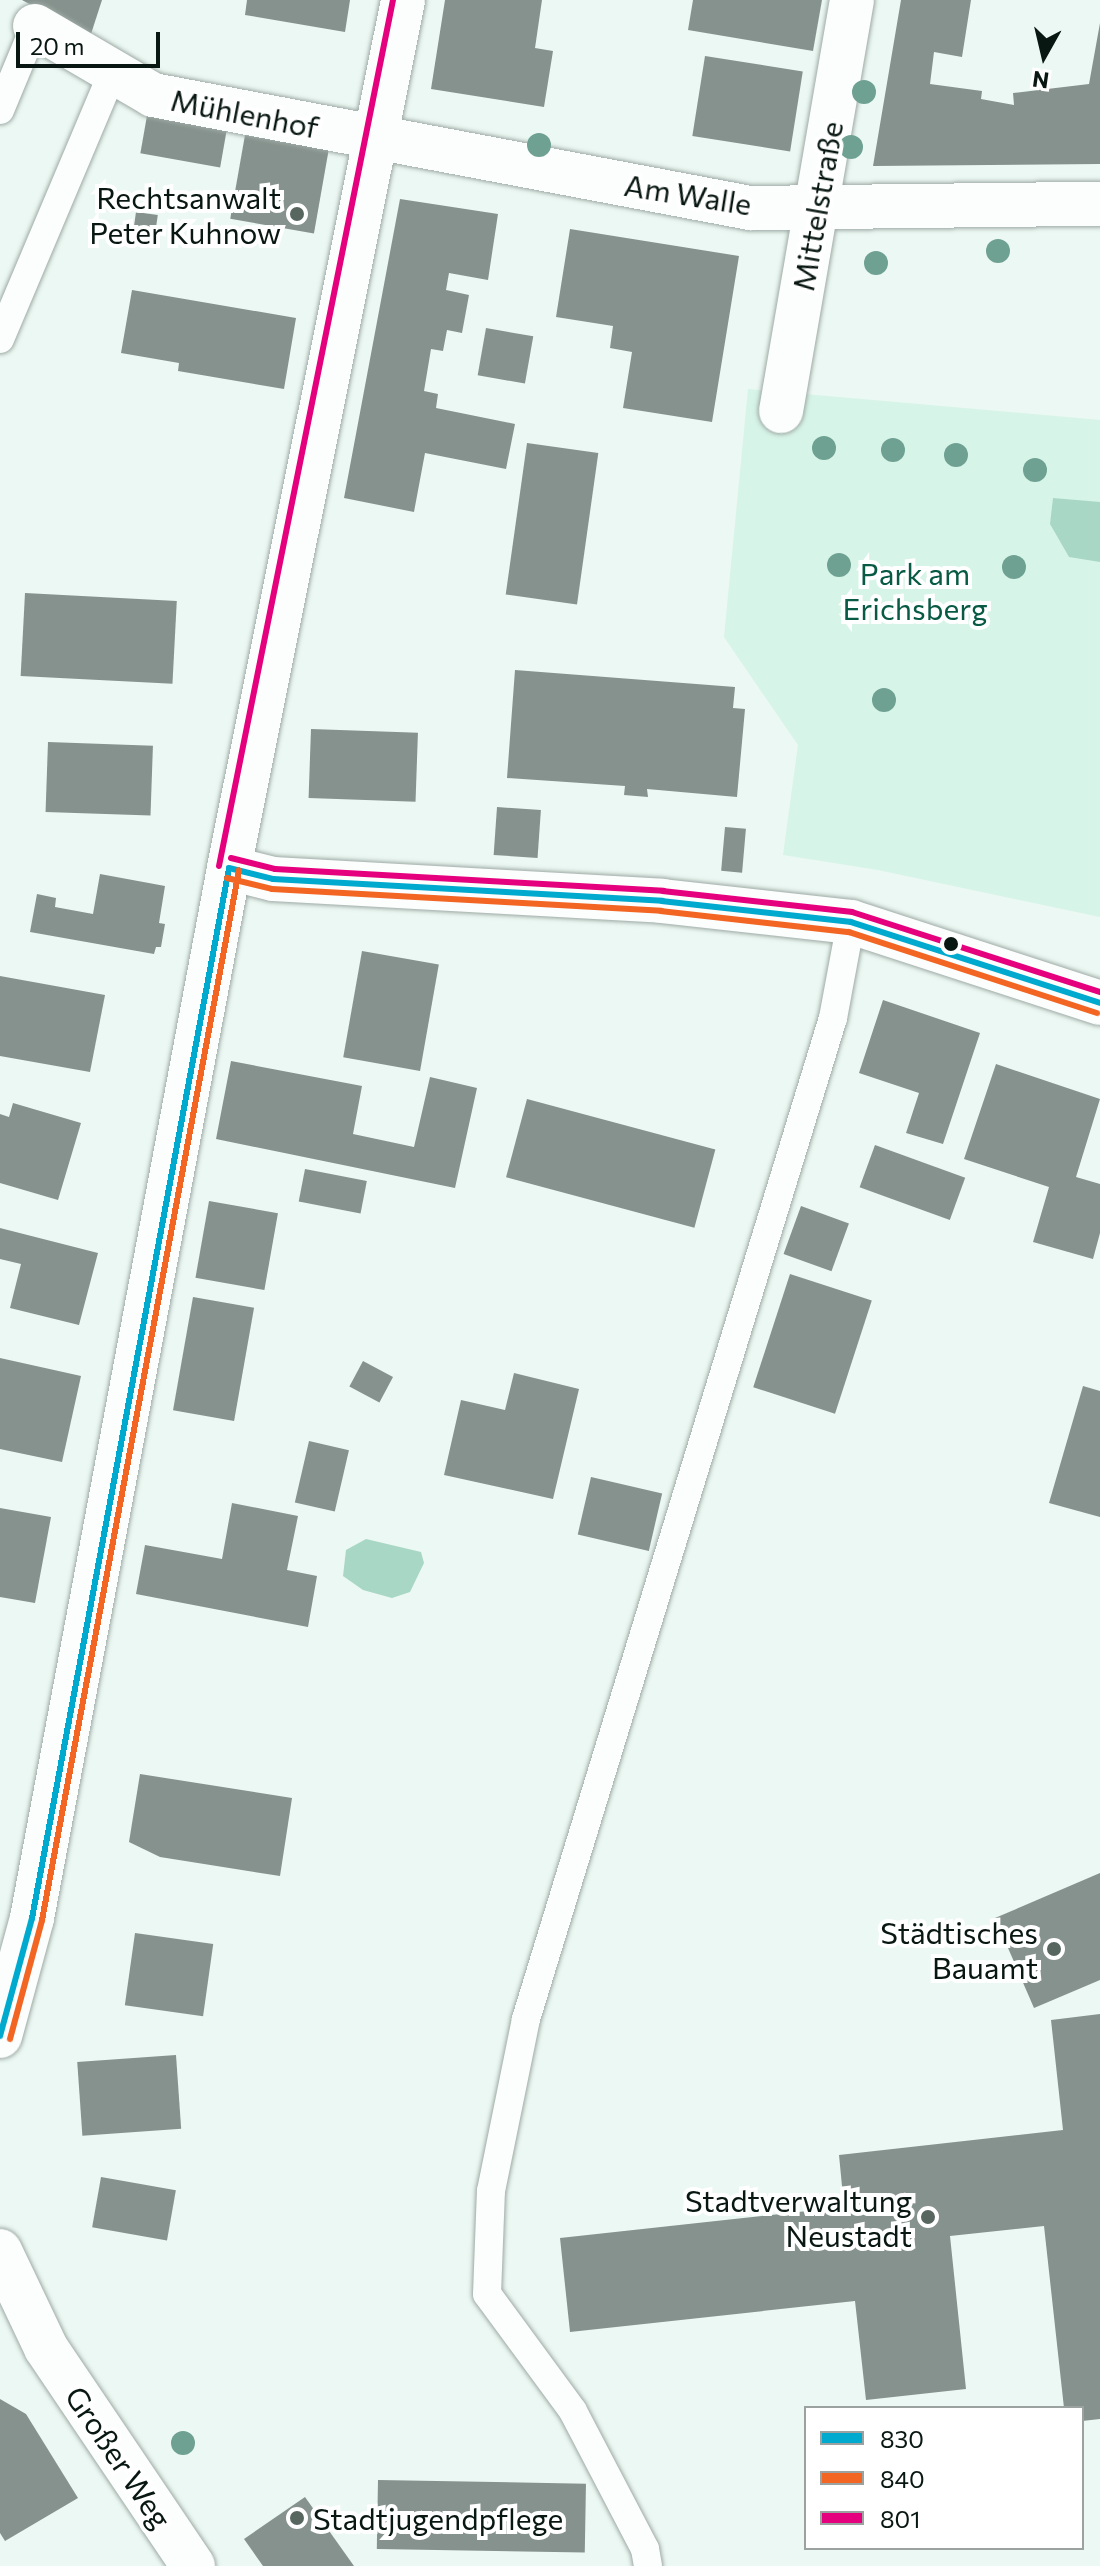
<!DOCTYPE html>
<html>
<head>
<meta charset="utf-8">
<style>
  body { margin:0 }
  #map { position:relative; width:1100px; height:2566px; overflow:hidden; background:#ecf8f3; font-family:Commissioner,sans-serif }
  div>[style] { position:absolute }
  .green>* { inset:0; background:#d7f4e8 }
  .water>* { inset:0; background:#a9d7c5 }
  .building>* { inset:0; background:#86928d; transform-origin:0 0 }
  .roads { filter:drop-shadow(0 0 2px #9eaaa5) drop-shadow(0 0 2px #9eaaa5) }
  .service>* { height:28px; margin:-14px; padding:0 14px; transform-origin:14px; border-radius:14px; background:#fcfefd }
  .minor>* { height:44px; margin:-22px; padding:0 22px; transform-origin:22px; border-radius:22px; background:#fcfefd }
  .tertiary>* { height:44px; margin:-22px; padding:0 22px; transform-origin:22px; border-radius:22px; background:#fcfefd }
  .bus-1>* { height:6px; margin:-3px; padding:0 3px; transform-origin:3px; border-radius:3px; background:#00a9ce }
  .bus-2>* { height:6px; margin:-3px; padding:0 3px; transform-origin:3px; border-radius:3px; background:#f26522 }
  .bus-3>* { height:6px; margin:-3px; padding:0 3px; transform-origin:3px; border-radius:3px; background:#e5007d }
  .trees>* { width:24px; height:24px; margin:-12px; border-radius:50%; background:#6fa193 }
  .dots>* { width:22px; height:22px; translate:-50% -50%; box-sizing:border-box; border:4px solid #fff; border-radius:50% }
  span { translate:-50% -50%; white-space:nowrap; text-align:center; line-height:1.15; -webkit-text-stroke:8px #fff; paint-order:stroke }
  .street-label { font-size:30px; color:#081711 }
  .poi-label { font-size:30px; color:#081711 }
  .right { translate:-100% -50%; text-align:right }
  .left { translate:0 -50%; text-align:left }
  .park-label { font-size:30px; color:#085a44 }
  .legend { position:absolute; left:804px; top:2406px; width:280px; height:144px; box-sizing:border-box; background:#fff; border:2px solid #9ca2a0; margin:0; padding:10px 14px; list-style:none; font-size:24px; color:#081711 }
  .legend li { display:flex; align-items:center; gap:16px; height:40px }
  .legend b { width:40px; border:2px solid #9ca2a0 }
  .north { position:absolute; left:1004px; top:16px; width:80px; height:80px; -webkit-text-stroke:6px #fff; paint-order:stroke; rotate:188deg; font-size:22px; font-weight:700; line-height:32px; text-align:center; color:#081711 }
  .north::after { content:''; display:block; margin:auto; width:28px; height:36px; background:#081711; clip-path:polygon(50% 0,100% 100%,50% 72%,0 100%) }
  .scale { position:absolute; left:16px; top:32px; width:144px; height:36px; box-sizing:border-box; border:4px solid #081711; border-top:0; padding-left:10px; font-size:24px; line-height:28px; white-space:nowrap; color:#081711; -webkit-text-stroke:6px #fff; paint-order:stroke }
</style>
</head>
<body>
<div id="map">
  <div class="green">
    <div style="clip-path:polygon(748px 389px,1100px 420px,1100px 917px,878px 870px,783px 855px,798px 745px,724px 637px)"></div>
  </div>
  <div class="water">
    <div style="clip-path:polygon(1053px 498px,1100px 502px,1100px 562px,1069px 557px,1050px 524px)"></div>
    <div style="clip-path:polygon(366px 1539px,421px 1552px,424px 1563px,410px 1592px,392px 1598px,363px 1590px,343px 1576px,346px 1550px)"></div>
  </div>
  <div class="building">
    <div style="clip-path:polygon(22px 0,102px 0,90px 37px)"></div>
    <div style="clip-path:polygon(247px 0,350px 0,345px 32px,245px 15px)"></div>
    <div style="clip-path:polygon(445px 0,542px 0,535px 48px,553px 51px,544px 107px,431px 89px)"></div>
    <div style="clip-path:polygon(693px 0,822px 0,813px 51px,688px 30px)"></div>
    <div style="clip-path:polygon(901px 0,971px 0,962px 57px,934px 52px,930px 84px,982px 91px,981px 99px,1014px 105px,1013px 93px,1089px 84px,1100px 23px,1100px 164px,873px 166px)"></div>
    <div style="left:705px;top:56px;width:99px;height:81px;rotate:9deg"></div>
    <div style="left:148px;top:110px;width:81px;height:44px;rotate:10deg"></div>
    <div style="left:245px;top:135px;width:85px;height:85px;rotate:10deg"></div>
    <div style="clip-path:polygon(400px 199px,498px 214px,488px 280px,449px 273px,446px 290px,469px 295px,462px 333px,447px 330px,443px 351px,431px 349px,424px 391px,438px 394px,436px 408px,515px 424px,506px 469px,425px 453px,414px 512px,344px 498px)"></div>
    <div style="left:136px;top:212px;width:22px;height:21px;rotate:8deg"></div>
    <div style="clip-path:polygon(570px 229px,739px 256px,712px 422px,623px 408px,632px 352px,610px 348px,613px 326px,556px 317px)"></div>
    <div style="clip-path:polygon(132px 290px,296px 318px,284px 389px,178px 371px,179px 363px,121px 353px)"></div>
    <div style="left:486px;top:328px;width:48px;height:48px;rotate:10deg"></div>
    <div style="left:527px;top:443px;width:72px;height:153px;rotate:8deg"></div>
    <div style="left:25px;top:593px;width:152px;height:83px;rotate:3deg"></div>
    <div style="clip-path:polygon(515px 670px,735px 687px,733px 708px,745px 709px,737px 797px,647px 789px,648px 797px,624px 795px,625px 786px,507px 778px)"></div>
    <div style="left:311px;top:729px;width:107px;height:69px;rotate:2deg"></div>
    <div style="left:48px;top:742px;width:105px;height:70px;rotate:2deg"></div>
    <div style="left:497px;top:807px;width:44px;height:48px;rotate:4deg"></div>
    <div style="left:725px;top:827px;width:21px;height:44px;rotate:5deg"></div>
    <div style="clip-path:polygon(100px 874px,165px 886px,159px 923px,165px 924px,161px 947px,156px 947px,154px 954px,30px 932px,37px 894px,56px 898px,55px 907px,93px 914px)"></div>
    <div style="left:362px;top:951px;width:78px;height:108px;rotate:10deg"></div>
    <div style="clip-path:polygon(0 976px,105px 995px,90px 1072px,0 1056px)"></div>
    <div style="clip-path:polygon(883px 1000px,980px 1033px,943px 1144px,906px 1133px,919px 1093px,859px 1073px)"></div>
    <div style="clip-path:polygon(231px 1061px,362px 1086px,353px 1134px,414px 1147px,430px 1077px,477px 1088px,455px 1188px,216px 1139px)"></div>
    <div style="clip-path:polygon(996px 1064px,1100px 1099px,1076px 1177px,1100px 1184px,1100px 1233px,1093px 1259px,1033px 1242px,1049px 1187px,964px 1159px)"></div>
    <div style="left:527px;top:1099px;width:195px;height:81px;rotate:15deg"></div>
    <div style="clip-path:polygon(13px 1103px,81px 1123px,58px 1200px,0 1183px,0 1114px,9px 1117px)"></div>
    <div style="left:875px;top:1145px;width:96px;height:45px;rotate:20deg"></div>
    <div style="left:305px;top:1169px;width:63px;height:33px;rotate:11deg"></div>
    <div style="left:209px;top:1201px;width:70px;height:78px;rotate:10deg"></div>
    <div style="left:801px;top:1206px;width:51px;height:51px;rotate:20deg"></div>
    <div style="clip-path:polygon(0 1228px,98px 1253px,79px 1325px,10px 1308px,21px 1264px,0 1259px)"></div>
    <div style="left:790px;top:1274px;width:86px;height:119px;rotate:18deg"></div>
    <div style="left:193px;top:1297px;width:62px;height:115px;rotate:10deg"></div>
    <div style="clip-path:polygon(0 1358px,81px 1376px,62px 1462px,0 1449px)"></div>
    <div style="left:363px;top:1361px;width:34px;height:29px;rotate:28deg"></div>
    <div style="clip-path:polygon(514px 1373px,579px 1389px,553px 1499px,444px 1475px,461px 1400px,505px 1410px)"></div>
    <div style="clip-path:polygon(1083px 1386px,1100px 1391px,1100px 1517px,1049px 1503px)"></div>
    <div style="left:309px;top:1441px;width:41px;height:63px;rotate:13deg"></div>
    <div style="left:591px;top:1477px;width:73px;height:59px;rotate:13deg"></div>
    <div style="clip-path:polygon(232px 1503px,298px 1516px,287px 1570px,317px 1576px,308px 1627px,136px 1594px,145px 1545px,222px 1559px)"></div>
    <div style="clip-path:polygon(0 1508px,51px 1517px,35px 1603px,0 1597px)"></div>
    <div style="clip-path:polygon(140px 1774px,292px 1798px,280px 1876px,160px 1857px,129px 1842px)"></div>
    <div style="clip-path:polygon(1100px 1873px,1100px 1980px,1034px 2008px,995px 1918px)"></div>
    <div style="left:135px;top:1933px;width:79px;height:73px;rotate:8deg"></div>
    <div style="clip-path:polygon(1100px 2014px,1100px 2419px,1082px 2421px,1082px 2408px,1064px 2408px,1044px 2226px,950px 2236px,966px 2389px,866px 2400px,855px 2301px,570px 2332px,560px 2238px,844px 2207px,839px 2155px,1063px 2130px,1051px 2020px)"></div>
    <div style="left:176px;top:2055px;width:74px;height:99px;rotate:86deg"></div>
    <div style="left:101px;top:2177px;width:76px;height:51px;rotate:10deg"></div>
    <div style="clip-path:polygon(0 2399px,26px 2414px,78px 2498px,5px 2541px,0 2533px)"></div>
    <div style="left:378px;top:2480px;width:208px;height:69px;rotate:1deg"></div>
    <div style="clip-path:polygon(305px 2497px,354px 2566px,263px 2566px,244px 2539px)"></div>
  </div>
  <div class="roads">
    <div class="service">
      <div style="left:0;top:110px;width:91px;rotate:-67.4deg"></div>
      <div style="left:0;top:339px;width:290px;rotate:-67.1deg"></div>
      <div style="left:648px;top:2566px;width:17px;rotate:-100deg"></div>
      <div style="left:645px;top:2549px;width:156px;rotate:-117.6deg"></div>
      <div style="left:573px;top:2411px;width:145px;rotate:-126.3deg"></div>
      <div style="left:487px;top:2294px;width:103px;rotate:-87.8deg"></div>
      <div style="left:491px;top:2191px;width:176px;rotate:-78.5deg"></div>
      <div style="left:526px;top:2019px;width:1047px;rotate:-72.95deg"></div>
      <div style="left:833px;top:1018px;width:98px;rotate:-79.4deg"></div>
    </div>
    <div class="minor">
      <div style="left:35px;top:26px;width:137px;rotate:30.3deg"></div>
      <div style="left:153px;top:95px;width:608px;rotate:10.72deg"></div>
      <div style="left:750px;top:208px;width:350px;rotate:-0.7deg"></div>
      <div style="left:781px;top:411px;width:417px;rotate:-80.2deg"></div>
      <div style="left:229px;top:868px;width:885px;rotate:-78.66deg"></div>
      <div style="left:0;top:2251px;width:107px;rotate:64.6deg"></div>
      <div style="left:46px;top:2348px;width:263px;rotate:56deg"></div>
    </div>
    <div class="tertiary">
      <div style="left:0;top:2036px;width:122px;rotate:-74.8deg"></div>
      <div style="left:32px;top:1918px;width:1068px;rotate:-79.37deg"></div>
      <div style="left:229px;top:868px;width:45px;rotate:14deg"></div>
      <div style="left:273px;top:879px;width:390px;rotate:3.2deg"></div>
      <div style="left:662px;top:901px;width:190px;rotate:6.3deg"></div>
      <div style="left:851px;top:922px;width:262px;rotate:18deg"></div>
    </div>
  </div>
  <div class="bus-1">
    <div style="left:229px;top:868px;width:45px;rotate:14deg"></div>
    <div style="left:273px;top:879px;width:390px;rotate:3.2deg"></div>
    <div style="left:662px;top:901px;width:190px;rotate:6.3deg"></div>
    <div style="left:851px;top:922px;width:262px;rotate:18deg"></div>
    <div style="left:0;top:2036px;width:122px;rotate:-74.8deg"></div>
    <div style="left:32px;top:1918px;width:1068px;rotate:-79.37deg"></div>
  </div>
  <div class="bus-2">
    <div style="left:227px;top:878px;width:46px;rotate:13.7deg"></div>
    <div style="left:272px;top:889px;width:390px;rotate:3.2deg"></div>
    <div style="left:661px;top:911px;width:189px;rotate:6.4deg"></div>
    <div style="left:849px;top:932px;width:261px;rotate:18.1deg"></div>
    <div style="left:10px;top:2039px;width:123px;rotate:-74.9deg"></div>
    <div style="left:42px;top:1920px;width:1068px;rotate:-79.37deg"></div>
  </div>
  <div class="bus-3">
    <div style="left:231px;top:858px;width:45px;rotate:14deg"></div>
    <div style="left:275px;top:869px;width:389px;rotate:3.2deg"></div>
    <div style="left:663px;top:891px;width:190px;rotate:6.3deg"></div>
    <div style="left:852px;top:912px;width:261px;rotate:17.9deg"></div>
    <div style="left:219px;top:866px;width:883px;rotate:-78.64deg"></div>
  </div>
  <div class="trees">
    <div style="left:864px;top:92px"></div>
    <div style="left:539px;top:145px"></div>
    <div style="left:851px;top:147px"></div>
    <div style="left:998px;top:251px"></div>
    <div style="left:876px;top:263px"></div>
    <div style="left:824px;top:448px"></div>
    <div style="left:893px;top:450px"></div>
    <div style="left:956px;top:455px"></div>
    <div style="left:1035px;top:470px"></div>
    <div style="left:839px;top:565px"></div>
    <div style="left:1014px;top:567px"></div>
    <div style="left:884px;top:700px"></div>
    <div style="left:183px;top:2443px"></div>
  </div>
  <div class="dots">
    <div style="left:297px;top:214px;background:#586660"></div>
    <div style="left:951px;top:944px;background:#081711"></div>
    <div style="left:1054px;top:1949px;background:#586660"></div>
    <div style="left:928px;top:2217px;background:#586660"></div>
    <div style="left:297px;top:2518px;background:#586660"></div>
  </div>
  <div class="street-label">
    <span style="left:245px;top:113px;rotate:11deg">Mühlenhof</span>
    <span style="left:688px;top:194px;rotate:9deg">Am Walle</span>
    <span style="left:817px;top:206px;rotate:-80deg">Mittelstraße</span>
    <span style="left:119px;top:2457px;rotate:56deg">Großer Weg</span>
  </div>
  <div class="poi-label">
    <span class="right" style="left:281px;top:214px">Rechtsanwalt<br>Peter Kuhnow</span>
    <span class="right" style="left:1038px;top:1949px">Städtisches<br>Bauamt</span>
    <span class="right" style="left:912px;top:2217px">Stadtverwaltung<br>Neustadt</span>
    <span class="left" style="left:313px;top:2518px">Stadtjugendpflege</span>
  </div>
  <div class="park-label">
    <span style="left:915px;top:590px">Park am<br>Erichsberg</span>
  </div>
  <ul class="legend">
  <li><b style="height:10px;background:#00a9ce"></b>830</li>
  <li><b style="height:10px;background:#f26522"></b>840</li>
  <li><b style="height:10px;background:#e5007d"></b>801</li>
  </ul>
  <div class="north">N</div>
  <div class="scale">20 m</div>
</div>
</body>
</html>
